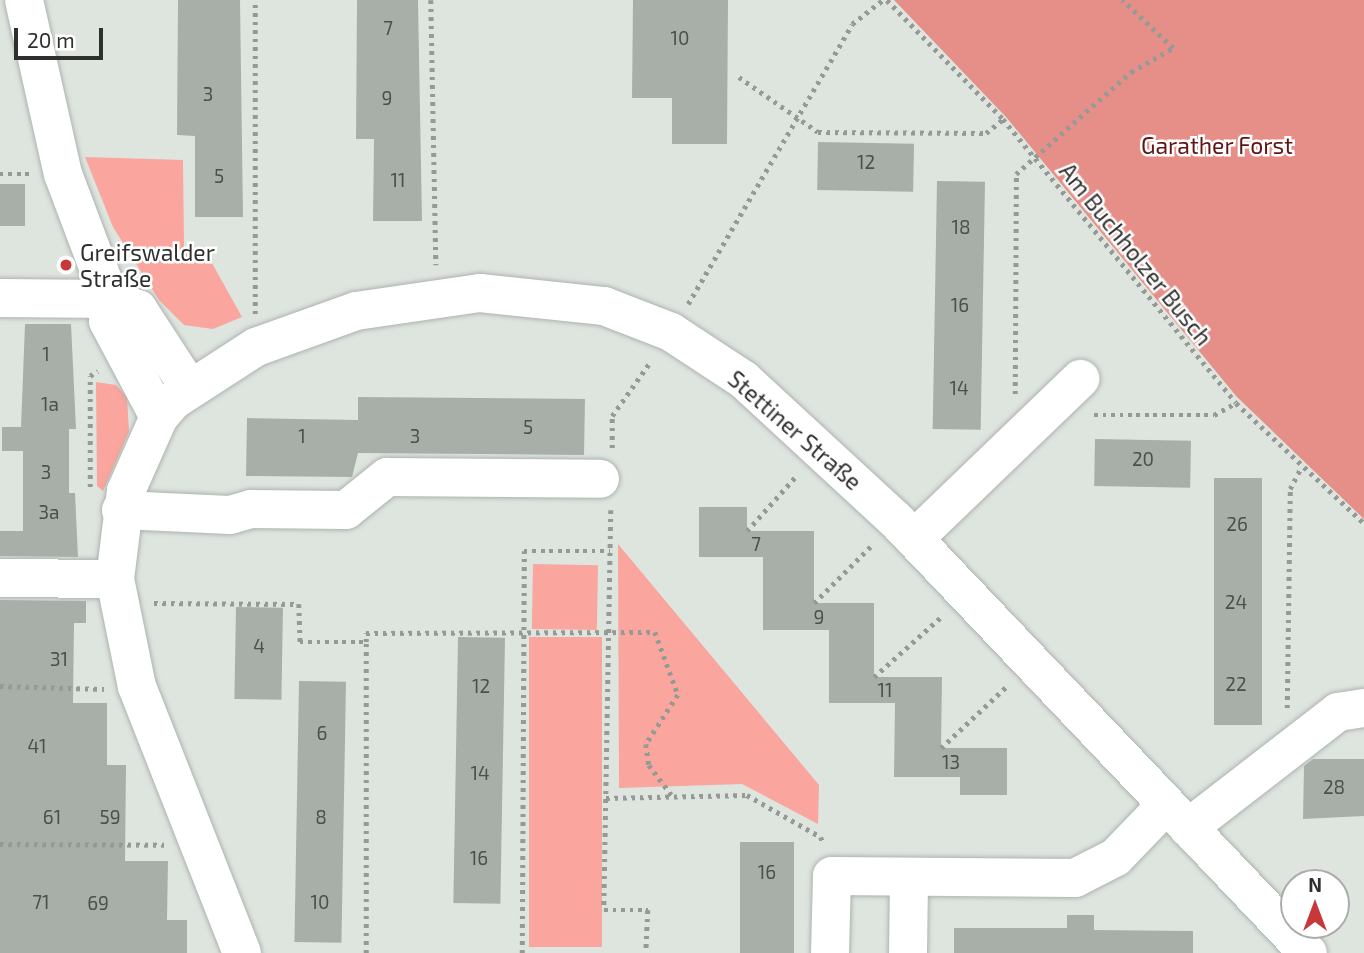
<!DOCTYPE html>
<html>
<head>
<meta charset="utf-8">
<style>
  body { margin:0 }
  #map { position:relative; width:1364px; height:953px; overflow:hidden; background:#dee5df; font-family:"Exo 2",sans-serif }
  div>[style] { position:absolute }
  .green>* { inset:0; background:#faa59d; transform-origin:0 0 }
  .forest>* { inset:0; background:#e58f88 }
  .building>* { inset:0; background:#a8afa9; transform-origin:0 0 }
  .path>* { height:4.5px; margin-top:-2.25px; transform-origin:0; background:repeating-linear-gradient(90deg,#959a96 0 3.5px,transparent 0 8.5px) }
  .roads { filter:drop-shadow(0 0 2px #adb3ae) drop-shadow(0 0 2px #adb3ae) }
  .minor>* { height:38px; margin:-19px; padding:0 19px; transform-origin:19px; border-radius:19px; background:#fff }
  .dots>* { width:19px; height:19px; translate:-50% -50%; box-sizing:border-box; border:4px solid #fff; border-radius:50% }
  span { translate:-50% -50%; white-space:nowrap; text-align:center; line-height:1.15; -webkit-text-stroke:5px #fff; paint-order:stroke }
  .number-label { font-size:19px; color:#4c504d }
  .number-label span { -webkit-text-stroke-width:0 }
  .park-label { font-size:23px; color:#601415 }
  .poi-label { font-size:23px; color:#2e302e }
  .left { translate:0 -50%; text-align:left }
  .street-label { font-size:23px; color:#2e302e }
  .north { position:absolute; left:1280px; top:869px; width:70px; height:70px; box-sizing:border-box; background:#fff; border:2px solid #abacab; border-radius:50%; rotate:0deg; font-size:19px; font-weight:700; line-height:28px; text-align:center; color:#2e302e }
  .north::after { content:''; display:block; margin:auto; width:24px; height:32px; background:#c73839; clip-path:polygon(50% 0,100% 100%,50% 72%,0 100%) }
  .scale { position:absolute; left:14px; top:28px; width:89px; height:32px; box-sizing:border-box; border:4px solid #2e302e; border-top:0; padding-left:9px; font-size:21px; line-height:24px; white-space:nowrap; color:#2e302e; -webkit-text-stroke:5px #fff; paint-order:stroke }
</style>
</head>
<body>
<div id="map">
  <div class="green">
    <div style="clip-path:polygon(85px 157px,183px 160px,184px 247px,208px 256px,242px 317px,213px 329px,184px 325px,159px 300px,113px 227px)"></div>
    <div style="clip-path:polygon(96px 382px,116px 385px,127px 397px,129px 432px,103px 491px,97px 486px)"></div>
    <div style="clip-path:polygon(618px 544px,819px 785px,818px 824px,742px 784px,619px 788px)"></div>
    <div style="left:533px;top:564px;width:65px;height:65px;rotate:1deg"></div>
    <div style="left:529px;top:637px;width:73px;height:310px"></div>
  </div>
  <div class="forest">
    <div style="clip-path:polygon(894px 0,1364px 0,1364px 519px,1237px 397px,1006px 117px)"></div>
  </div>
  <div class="building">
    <div style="clip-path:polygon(178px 0,240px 0,243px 217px,195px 217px,195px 136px,177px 135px)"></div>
    <div style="clip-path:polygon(357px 0,418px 0,422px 221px,373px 221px,374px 139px,356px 139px)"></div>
    <div style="clip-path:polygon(633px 0,728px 0,727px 144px,672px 144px,672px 98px,632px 98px)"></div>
    <div style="left:818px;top:142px;width:96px;height:48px;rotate:1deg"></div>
    <div style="left:937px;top:181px;width:48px;height:248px;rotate:1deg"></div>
    <div style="left:0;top:184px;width:25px;height:42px"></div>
    <div style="clip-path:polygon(25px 324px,71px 324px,76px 429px,69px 429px,69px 493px,75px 493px,78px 557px,0 556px,0 531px,23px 531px,23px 451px,2px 451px,2px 427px,21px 427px)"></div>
    <div style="clip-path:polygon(358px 397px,585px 399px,584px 455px,358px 453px,352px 477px,246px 476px,247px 418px,358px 420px)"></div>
    <div style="left:1095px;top:439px;width:96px;height:47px;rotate:1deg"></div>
    <div style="left:1214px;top:478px;width:48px;height:247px"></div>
    <div style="clip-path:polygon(699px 507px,747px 507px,747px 531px,814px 531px,814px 603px,874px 603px,874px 677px,942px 677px,941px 748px,1007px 748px,1007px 795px,960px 795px,960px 777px,894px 777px,895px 703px,829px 703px,829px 630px,763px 630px,763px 557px,699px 557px)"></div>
    <div style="clip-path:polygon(0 600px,86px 601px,86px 623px,74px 623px,73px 703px,107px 703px,107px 765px,126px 765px,125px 861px,168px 861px,167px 920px,187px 920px,187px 953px,0 953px)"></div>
    <div style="left:236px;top:607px;width:47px;height:92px;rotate:1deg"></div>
    <div style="left:458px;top:637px;width:47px;height:266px;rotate:1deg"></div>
    <div style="left:299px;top:681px;width:47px;height:261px;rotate:1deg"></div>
    <div style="clip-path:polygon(1313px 759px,1364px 759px,1364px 816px,1303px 819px,1304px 766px)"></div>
    <div style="left:740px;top:842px;width:54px;height:111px"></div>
    <div style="clip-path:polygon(1067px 915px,1094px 915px,1094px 930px,1193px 931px,1193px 953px,954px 953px,954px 928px,1067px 928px)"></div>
  </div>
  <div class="path">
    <div style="left:431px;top:0;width:265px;rotate:88.9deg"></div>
    <div style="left:887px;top:0;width:166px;rotate:45.7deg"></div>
    <div style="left:1003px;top:119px;width:367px;rotate:50.6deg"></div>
    <div style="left:1236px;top:403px;width:175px;rotate:43.2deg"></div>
    <div style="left:739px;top:77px;width:96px;rotate:34.8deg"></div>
    <div style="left:818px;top:132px;width:168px;rotate:0.3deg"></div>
    <div style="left:986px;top:133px;width:22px;rotate:-39deg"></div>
    <div style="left:0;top:174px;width:30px"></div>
    <div style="left:688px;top:304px;width:324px;rotate:-59.6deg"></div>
    <div style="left:852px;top:24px;width:39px;rotate:-38deg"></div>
    <div style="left:255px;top:314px;width:314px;rotate:-90deg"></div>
    <div style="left:1015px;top:394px;width:220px;rotate:-89.7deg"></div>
    <div style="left:1016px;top:174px;width:154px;rotate:-41.6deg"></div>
    <div style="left:1131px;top:72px;width:48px;rotate:-29.7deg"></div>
    <div style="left:1173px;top:48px;width:70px;rotate:-136.7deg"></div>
    <div style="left:1094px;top:415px;width:120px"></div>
    <div style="left:1214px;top:415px;width:25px;rotate:-29deg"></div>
    <div style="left:612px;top:448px;width:32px;rotate:-90deg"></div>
    <div style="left:612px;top:416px;width:67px;rotate:-54.7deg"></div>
    <div style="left:90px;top:487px;width:111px;rotate:-90deg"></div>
    <div style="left:90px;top:376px;width:9px;rotate:-32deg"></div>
    <div style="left:611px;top:510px;width:400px;rotate:91deg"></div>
    <div style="left:604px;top:910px;width:44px"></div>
    <div style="left:648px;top:910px;width:43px;rotate:92.7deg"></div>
    <div style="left:747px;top:531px;width:76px;rotate:-48.2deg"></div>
    <div style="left:154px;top:603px;width:145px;rotate:0.4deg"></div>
    <div style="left:299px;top:604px;width:38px;rotate:88deg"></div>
    <div style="left:300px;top:642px;width:66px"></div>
    <div style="left:366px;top:642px;width:9px;rotate:-90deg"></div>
    <div style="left:366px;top:633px;width:289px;rotate:-0.2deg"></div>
    <div style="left:655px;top:632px;width:67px;rotate:69.9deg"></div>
    <div style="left:678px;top:695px;width:59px;rotate:123.1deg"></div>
    <div style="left:646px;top:744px;width:21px;rotate:82deg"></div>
    <div style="left:649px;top:765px;width:38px;rotate:53deg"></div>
    <div style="left:814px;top:603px;width:83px;rotate:-45deg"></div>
    <div style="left:874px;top:677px;width:90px;rotate:-41.8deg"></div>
    <div style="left:0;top:686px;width:104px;rotate:1.7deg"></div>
    <div style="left:1287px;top:708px;width:219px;rotate:-89.2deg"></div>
    <div style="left:1290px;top:489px;width:22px;rotate:-63deg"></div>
    <div style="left:941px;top:748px;width:91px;rotate:-43.2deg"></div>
    <div style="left:606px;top:798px;width:141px;rotate:-1.2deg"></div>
    <div style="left:747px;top:795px;width:85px;rotate:29.6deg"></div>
    <div style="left:821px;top:837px;width:7px;rotate:74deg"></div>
    <div style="left:0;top:844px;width:164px;rotate:0.3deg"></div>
    <div style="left:366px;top:953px;width:311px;rotate:-90deg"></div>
    <div style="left:522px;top:953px;width:402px;rotate:-89.7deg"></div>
    <div style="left:524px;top:551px;width:86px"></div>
  </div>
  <div class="roads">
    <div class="minor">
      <div style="left:24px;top:0;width:178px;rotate:77.4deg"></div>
      <div style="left:63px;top:174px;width:134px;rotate:69.4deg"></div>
      <div style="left:110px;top:299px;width:22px;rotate:95deg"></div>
      <div style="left:108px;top:321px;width:109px;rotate:62deg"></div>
      <div style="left:0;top:298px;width:110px;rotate:0.5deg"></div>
      <div style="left:110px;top:299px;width:30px;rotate:20deg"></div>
      <div style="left:138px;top:309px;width:92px;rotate:57deg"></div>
      <div style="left:121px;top:510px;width:109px;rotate:2.6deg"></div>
      <div style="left:230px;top:515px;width:22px;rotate:-16deg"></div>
      <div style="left:251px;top:509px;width:95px;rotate:0.6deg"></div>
      <div style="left:346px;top:510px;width:53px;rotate:-38.8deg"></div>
      <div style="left:387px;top:477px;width:213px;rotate:0.5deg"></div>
      <div style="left:914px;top:539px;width:231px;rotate:-43.9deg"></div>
      <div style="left:0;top:578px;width:115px;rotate:0.5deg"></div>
      <div style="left:1188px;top:828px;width:190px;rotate:-37.7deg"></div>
      <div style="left:1338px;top:712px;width:26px;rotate:-9deg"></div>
      <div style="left:242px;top:953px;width:286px;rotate:-111.5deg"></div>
      <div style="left:137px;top:687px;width:110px;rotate:-101.5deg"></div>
      <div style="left:115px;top:579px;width:89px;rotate:-82.9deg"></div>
      <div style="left:126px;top:491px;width:81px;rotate:-66deg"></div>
      <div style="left:159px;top:417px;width:23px;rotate:-49deg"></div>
      <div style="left:174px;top:400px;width:98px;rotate:-32.9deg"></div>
      <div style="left:256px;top:347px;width:106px;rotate:-19.8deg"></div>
      <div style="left:356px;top:311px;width:125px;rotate:-8.3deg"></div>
      <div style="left:480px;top:293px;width:125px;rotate:6deg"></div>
      <div style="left:604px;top:306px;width:72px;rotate:21.2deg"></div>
      <div style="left:671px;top:332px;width:87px;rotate:33.3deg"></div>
      <div style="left:744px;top:380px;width:208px;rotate:42.7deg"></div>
      <div style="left:897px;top:521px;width:596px;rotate:46.43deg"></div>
      <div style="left:830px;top:953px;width:77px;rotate:-88.5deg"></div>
      <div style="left:832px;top:876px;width:243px;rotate:0.5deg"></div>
      <div style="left:1075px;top:878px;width:46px;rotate:-27.1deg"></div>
      <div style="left:1116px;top:857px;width:72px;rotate:-46.1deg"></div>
      <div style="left:908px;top:953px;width:76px;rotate:-89.2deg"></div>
    </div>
  </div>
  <div class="dots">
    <div style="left:66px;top:265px;background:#c73839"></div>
  </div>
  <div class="number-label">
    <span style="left:388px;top:28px">7</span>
    <span style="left:680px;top:38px">10</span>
    <span style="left:208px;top:94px">3</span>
    <span style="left:387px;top:98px">9</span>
    <span style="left:866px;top:162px">12</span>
    <span style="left:219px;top:176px">5</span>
    <span style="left:398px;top:180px">11</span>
    <span style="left:961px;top:227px">18</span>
    <span style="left:960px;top:305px">16</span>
    <span style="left:46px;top:354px">1</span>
    <span style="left:959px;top:388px">14</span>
    <span style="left:50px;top:404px">1a</span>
    <span style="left:528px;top:427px">5</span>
    <span style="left:302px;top:436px">1</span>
    <span style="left:415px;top:436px">3</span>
    <span style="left:1143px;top:459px">20</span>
    <span style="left:46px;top:472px">3</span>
    <span style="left:49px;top:512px">3a</span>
    <span style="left:1237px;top:524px">26</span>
    <span style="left:756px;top:544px">7</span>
    <span style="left:1236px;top:602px">24</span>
    <span style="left:819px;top:617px">9</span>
    <span style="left:259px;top:646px">4</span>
    <span style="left:59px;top:659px">31</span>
    <span style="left:1236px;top:684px">22</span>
    <span style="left:481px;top:686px">12</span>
    <span style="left:885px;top:690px">11</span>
    <span style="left:322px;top:733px">6</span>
    <span style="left:37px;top:746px">41</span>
    <span style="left:951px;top:762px">13</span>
    <span style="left:480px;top:773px">14</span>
    <span style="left:1334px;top:787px">28</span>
    <span style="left:52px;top:817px">61</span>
    <span style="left:110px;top:817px">59</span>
    <span style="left:321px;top:817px">8</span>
    <span style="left:479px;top:858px">16</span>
    <span style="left:767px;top:872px">16</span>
    <span style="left:41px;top:902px">71</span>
    <span style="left:320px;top:902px">10</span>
    <span style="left:98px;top:903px">69</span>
  </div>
  <div class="park-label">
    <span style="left:1217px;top:145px">Garather Forst</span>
  </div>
  <div class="poi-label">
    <span class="left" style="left:80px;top:265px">Greifswalder<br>Straße</span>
  </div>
  <div class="street-label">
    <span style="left:1136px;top:254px;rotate:51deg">Am Buchholzer Busch</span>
    <span style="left:795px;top:430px;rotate:41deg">Stettiner Straße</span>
  </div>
  <div class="north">N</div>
  <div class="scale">20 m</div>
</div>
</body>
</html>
